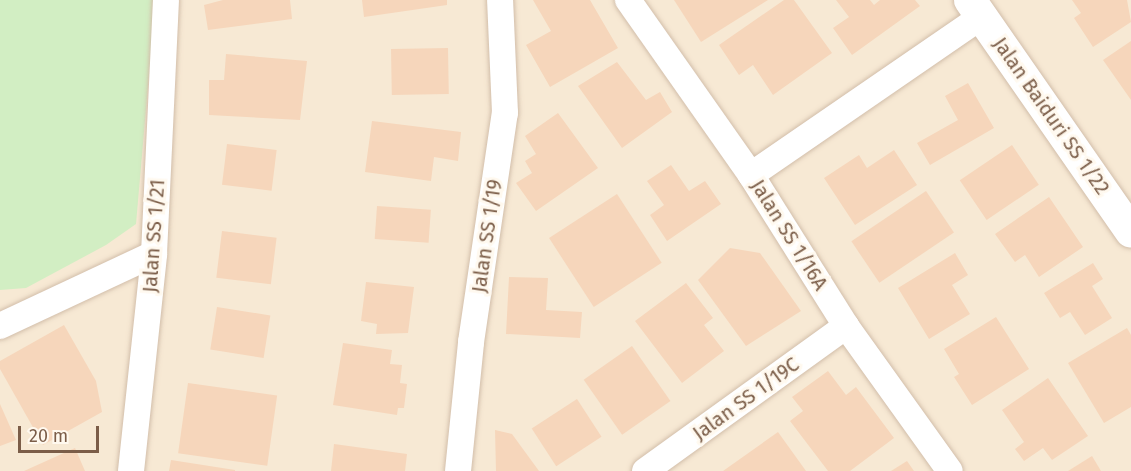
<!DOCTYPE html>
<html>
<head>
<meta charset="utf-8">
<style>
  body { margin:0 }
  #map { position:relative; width:1131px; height:471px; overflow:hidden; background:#fef6e6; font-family:"Fira Sans",sans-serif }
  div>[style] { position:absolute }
  .residential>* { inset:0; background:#f7e9d4; transform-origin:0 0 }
  .green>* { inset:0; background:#d2eec3 }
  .building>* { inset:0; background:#f6d6bb; transform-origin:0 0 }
  .roads { filter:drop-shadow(0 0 2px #d2beaa) drop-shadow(0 0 2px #d2beaa) }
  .minor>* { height:26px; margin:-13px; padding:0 13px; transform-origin:13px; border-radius:13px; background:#fff }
  .tertiary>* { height:32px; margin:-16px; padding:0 16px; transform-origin:16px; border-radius:16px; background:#fff }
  span { translate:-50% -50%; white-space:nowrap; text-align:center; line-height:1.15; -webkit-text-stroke:6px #fff9ef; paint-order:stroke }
  .street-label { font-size:20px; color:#7b5d48 }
  .scale { position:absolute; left:18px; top:426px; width:81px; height:27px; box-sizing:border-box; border:3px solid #7b5d48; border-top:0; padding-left:8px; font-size:18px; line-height:21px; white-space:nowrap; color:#7b5d48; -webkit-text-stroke:4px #fff9ef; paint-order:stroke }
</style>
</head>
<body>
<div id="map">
  <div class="residential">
    <div style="left:0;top:0;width:1131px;height:471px"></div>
  </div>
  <div class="green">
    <div style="clip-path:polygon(0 0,154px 0,155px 6px,136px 224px,106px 245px,26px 288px,0 290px)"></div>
  </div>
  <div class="building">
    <div style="clip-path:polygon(223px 0,290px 0,292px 19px,208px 30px,204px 5px)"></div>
    <div style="clip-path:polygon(362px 0,447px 0,447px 5px,364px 17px)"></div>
    <div style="clip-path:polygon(533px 0,590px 0,618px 48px,550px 87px,526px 45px,551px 31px)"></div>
    <div style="clip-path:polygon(674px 0,768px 0,701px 42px)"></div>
    <div style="clip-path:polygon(784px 0,794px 0,832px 53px,773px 95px,753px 65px,739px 75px,719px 45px)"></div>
    <div style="clip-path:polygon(836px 0,870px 0,874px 5px,880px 0,915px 0,920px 6px,852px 55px,833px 28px,849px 17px)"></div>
    <div style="clip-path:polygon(1072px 0,1127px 0,1131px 22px,1093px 47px,1074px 18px,1081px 13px)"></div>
    <div style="clip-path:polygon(1131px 41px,1131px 100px,1103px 60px)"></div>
    <div style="left:448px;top:48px;width:46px;height:57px;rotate:89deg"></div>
    <div style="clip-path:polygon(226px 54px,307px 61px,300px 120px,209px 115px,209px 80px,224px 80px)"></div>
    <div style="clip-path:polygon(617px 62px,646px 100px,660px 92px,672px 112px,622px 148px,578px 86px)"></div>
    <div style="clip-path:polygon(968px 83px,994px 128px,930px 165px,917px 143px,958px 120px,945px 96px)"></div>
    <div style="clip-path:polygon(558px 113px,598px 168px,536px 211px,516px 183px,532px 173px,525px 161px,536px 154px,525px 136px)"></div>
    <div style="clip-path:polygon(372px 121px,461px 132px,458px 161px,434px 157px,431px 181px,365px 172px)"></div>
    <div style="left:227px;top:144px;width:50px;height:41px;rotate:7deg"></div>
    <div style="left:1012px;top:145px;width:48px;height:63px;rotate:56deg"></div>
    <div style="clip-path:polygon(894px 150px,917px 185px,855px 225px,824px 178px,859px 155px,867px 168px)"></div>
    <div style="clip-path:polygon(671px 165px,689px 191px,705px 181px,721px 204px,667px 241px,650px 215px,664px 205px,647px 181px)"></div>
    <div style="left:926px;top:191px;width:50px;height:90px;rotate:56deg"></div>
    <div style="left:617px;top:194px;width:82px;height:81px;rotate:57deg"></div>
    <div style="clip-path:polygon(1049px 197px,1083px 247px,1039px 277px,1025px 255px,1015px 262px,995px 234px)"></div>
    <div style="left:377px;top:206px;width:54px;height:33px;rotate:4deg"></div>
    <div style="left:222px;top:231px;width:55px;height:47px;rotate:7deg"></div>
    <div style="clip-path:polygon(730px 248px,760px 253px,801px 311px,746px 346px,698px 280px)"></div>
    <div style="clip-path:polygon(955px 253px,968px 275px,952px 285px,970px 314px,929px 339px,898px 288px)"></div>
    <div style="clip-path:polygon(1093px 263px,1103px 279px,1092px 286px,1112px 318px,1085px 335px,1070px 312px,1060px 318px,1044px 293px)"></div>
    <div style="clip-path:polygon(509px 277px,548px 278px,546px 310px,582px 312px,580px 338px,506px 334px)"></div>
    <div style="clip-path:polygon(366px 282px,414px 287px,408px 333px,376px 334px,377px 324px,361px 321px)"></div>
    <div style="clip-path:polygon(686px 283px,713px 318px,704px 325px,724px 351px,682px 383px,635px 321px)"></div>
    <div style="left:217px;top:307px;width:54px;height:43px;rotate:9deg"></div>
    <div style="clip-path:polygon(996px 317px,1029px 369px,972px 405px,954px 377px,959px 374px,944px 349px)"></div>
    <div style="clip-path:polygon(64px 325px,96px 381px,102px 412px,43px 445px,0 369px,0 361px)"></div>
    <div style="clip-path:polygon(1127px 328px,1131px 335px,1131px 407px,1104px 423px,1068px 363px)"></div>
    <div style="clip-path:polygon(343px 343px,392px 350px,390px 364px,402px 365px,400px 383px,407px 384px,404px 408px,398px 408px,397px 415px,333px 405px)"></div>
    <div style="left:632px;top:346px;width:67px;height:59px;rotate:55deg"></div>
    <div style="clip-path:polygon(828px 371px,846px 395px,856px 387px,894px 438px,850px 471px,828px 471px,790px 421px,803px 411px,792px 397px)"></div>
    <div style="clip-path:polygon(1048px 378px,1088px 436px,1052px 460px,1043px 448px,1024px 461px,1015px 449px,1024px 442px,1002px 410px)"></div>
    <div style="left:188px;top:383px;width:90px;height:71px;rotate:8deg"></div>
    <div style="left:577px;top:399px;width:45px;height:54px;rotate:57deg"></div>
    <div style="clip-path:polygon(0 404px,16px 440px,0 446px)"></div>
    <div style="clip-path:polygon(495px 430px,512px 434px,539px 471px,496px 471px)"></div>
    <div style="clip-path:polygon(778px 432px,806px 471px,723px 471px)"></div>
    <div style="clip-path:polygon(334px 444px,407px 454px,405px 471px,331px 471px)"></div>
    <div style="clip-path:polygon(75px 448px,85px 471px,24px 471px)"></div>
    <div style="clip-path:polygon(1092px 456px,1101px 471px,1068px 471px)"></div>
    <div style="clip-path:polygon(171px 460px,235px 470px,235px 471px,169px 471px)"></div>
    <div style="clip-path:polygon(907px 461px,914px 471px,891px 471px)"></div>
  </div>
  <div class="roads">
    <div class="minor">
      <div style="left:628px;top:0;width:214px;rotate:54.9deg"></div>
      <div style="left:751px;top:175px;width:178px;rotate:57.8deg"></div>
      <div style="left:846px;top:326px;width:178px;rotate:54.4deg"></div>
      <div style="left:751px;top:175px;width:280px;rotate:-34.5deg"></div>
      <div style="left:0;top:326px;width:170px;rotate:-25.1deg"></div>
      <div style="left:131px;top:471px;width:218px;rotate:-83.9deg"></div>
      <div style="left:154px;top:254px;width:254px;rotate:-87.3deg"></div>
      <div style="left:458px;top:471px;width:130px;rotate:-84.2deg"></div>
      <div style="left:471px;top:342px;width:232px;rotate:-81.6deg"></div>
      <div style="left:505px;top:113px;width:113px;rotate:-92.5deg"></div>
      <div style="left:645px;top:471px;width:248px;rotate:-35.8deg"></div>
    </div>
    <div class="tertiary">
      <div style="left:970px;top:0;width:282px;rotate:55.2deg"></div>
    </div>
  </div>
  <div class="street-label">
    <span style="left:1051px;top:116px;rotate:55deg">Jalan Baiduri SS 1/22</span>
    <span style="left:789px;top:235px;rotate:58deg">Jalan SS 1/16A</span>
    <span style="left:154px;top:236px;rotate:-86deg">Jalan SS 1/21</span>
    <span style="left:487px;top:236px;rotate:-82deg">Jalan SS 1/19</span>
    <span style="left:746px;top:399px;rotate:-36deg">Jalan SS 1/19C</span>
  </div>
  <div class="scale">20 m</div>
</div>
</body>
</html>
